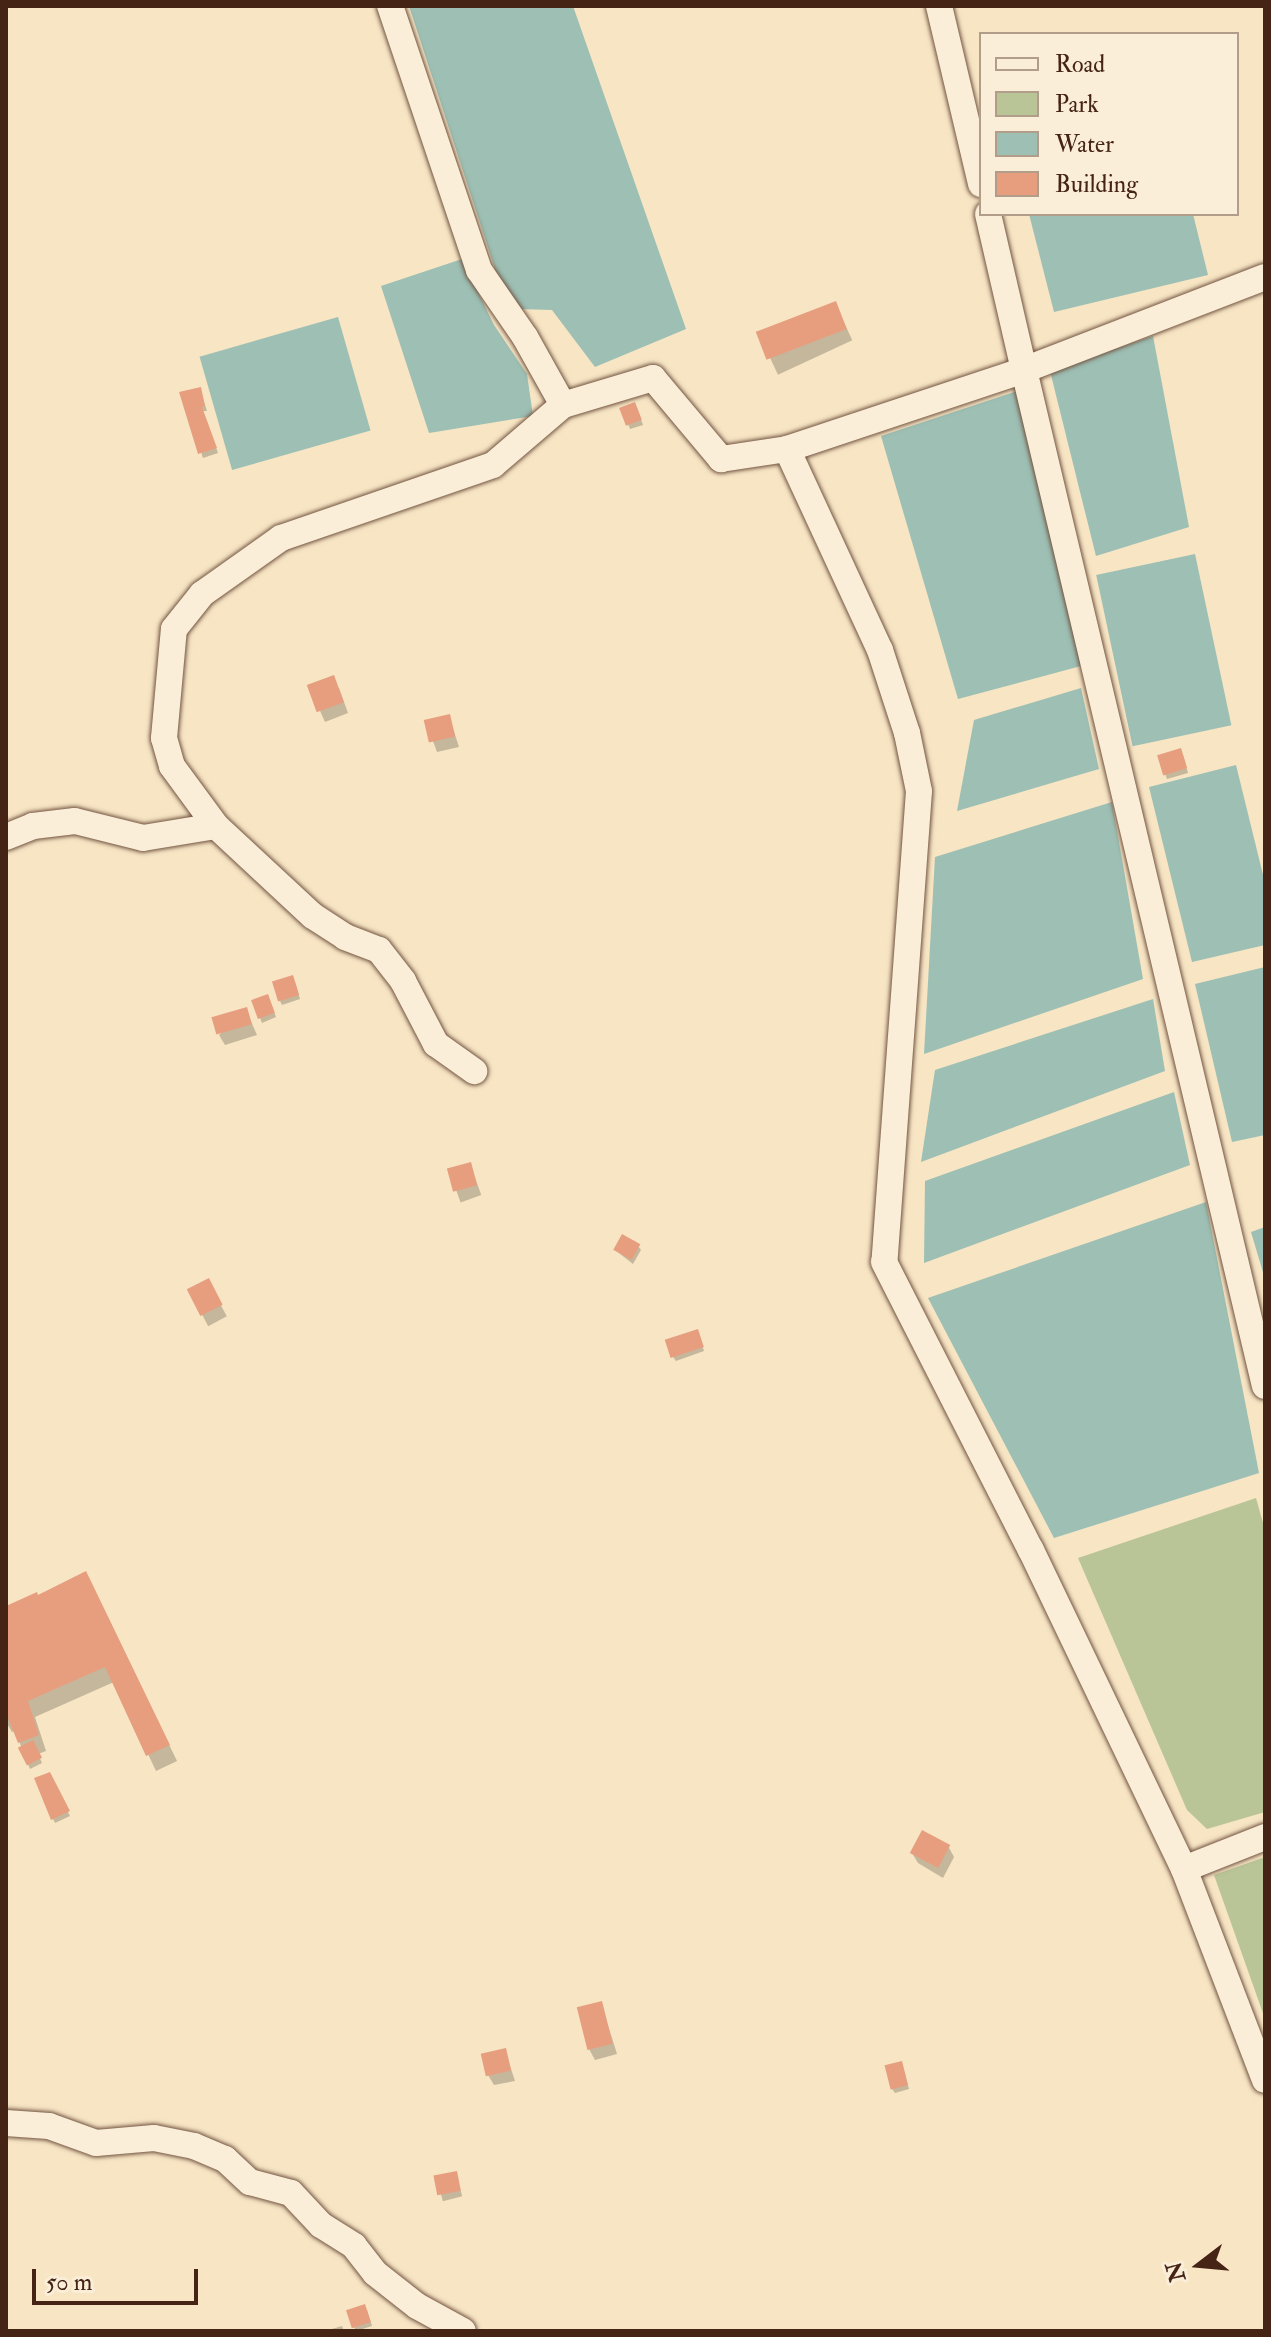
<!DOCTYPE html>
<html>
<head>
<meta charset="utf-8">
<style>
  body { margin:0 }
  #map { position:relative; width:1271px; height:2337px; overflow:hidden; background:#f7e5c4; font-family:"IM FELL Double Pica",serif }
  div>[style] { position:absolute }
  .green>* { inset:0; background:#b9c597 }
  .water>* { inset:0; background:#9dbfb4; transform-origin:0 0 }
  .shadow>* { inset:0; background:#0003; transform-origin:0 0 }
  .building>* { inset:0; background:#e79e7f; transform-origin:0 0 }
  .roads { filter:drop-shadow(0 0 2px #725441) drop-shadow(0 0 2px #725441) }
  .minor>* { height:26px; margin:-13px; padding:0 13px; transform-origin:13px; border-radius:13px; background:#faeed9 }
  span { translate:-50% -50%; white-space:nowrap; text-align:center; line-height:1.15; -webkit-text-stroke:6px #faeed9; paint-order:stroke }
  .frame { position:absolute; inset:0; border:8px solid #462415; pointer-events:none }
  .legend { position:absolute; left:979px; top:32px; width:260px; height:184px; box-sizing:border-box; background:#faeed9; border:2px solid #b29d8b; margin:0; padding:10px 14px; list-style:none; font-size:24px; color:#462415 }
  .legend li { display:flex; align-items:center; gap:16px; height:40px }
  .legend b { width:40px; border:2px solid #b29d8b }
  .north { position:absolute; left:1159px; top:2225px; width:80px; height:80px; -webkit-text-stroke:6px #faeed9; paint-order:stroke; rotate:254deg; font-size:22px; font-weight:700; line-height:32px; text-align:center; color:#462415 }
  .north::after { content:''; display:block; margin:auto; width:28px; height:36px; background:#462415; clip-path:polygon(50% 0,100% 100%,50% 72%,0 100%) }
  .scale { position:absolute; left:32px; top:2269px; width:166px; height:36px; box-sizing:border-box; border:4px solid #462415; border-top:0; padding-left:10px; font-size:24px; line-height:28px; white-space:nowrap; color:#462415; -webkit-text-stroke:6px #faeed9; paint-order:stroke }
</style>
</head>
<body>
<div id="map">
  <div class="green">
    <div style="clip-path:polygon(1256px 1498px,1265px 1530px,1265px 1812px,1207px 1829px,1187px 1810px,1078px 1558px)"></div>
    <div style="clip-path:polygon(1265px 1857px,1265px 2019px,1214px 1875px)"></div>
  </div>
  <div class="water">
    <div style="clip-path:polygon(409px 6px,573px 6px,686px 329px,595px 367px,552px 310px,518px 309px,496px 272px)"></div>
    <div style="clip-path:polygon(1029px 214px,1193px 214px,1208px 275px,1054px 312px)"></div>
    <div style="clip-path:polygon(462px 259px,494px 325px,527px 374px,533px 416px,429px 433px,381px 286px)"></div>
    <div style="left:338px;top:317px;width:118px;height:144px;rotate:74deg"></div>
    <div style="clip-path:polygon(1153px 336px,1189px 527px,1096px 556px,1050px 371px)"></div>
    <div style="clip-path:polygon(1020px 390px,1081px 666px,958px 699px,881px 436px)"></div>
    <div style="left:1195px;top:554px;width:175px;height:101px;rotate:78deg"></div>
    <div style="clip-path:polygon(1081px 688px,1099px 769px,957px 811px,974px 720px)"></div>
    <div style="clip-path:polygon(1236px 765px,1265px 883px,1265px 945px,1192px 962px,1149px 787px)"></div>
    <div style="clip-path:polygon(1112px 802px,1143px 979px,924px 1054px,935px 857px)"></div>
    <div style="clip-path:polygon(1265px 967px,1265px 1135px,1232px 1142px,1195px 984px)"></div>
    <div style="clip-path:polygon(1153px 999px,1165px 1071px,921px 1162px,935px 1070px)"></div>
    <div style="clip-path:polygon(1174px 1092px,1190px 1165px,924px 1263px,925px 1181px)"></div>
    <div style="clip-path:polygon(1206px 1202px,1259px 1473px,1054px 1538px,928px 1298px)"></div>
    <div style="clip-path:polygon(1265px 1227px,1265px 1279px,1251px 1232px)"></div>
  </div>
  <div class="shadow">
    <div style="left:835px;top:303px;width:41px;height:82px;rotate:65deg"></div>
    <div style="clip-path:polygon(200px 389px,207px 411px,203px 411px,218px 453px,203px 458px,182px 394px)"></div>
    <div style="clip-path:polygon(637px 408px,643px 425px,630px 429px,622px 409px)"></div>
    <div style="clip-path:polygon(309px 686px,339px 688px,348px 713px,325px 722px)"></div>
    <div style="clip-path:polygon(449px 716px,459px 747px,437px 752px,426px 722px)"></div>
    <div style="clip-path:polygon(1183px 755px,1188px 773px,1167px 779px,1159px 757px)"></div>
    <div style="clip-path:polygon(295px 982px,300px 999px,282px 1005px,280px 1001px)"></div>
    <div style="clip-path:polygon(270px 1001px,276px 1017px,262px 1023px,254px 1002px)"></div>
    <div style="clip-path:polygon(246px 1010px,257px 1035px,225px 1045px,219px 1035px)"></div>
    <div style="left:470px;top:1164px;width:33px;height:22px;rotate:70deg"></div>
    <div style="clip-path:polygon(638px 1246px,641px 1250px,633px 1264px,615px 1250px)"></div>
    <div style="left:208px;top:1281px;width:40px;height:21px;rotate:62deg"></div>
    <div style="clip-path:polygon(699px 1336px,704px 1351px,676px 1361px,673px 1357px)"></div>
    <div style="clip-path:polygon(94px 1589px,177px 1761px,156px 1771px,114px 1682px,35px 1717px,46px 1751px,38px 1754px,42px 1763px,30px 1769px,15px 1731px,12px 1732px,6px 1722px,6px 1608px,38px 1597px)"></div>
    <div style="clip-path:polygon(49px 1775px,70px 1816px,55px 1823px,53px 1819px)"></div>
    <div style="clip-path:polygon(948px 1846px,954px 1857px,943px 1878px,918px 1863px,912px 1853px)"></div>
    <div style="clip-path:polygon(601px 2003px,617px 2054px,595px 2060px,589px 2049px)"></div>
    <div style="clip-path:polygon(505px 2051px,515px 2081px,494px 2085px,488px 2075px)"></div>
    <div style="clip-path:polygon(903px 2067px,909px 2089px,895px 2093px,892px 2089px)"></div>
    <div style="left:456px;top:2173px;width:24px;height:20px;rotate:75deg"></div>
    <div style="clip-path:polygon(367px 2310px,372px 2326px,356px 2331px,354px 2327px)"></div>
    <div style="clip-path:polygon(342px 2326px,344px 2331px,325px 2331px)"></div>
  </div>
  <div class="building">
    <div style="left:836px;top:301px;width:30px;height:86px;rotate:69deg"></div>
    <div style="clip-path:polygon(201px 387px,205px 406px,202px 407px,217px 448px,198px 454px,179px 392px)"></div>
    <div style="left:635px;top:402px;width:19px;height:17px;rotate:69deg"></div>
    <div style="left:334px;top:675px;width:29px;height:29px;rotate:70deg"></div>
    <div style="left:450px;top:714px;width:23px;height:27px;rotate:77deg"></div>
    <div style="left:1181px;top:748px;width:21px;height:25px;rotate:73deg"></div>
    <div style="left:293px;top:975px;width:21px;height:22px;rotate:73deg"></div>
    <div style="left:268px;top:994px;width:20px;height:18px;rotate:70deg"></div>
    <div style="left:247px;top:1007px;width:18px;height:37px;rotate:74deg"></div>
    <div style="left:471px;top:1162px;width:24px;height:25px;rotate:75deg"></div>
    <div style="left:622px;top:1234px;width:21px;height:18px;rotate:29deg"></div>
    <div style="left:209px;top:1278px;width:30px;height:25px;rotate:63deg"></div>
    <div style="left:698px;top:1329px;width:19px;height:35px;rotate:72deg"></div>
    <div style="clip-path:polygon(86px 1571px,170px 1745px,146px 1756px,105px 1667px,28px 1701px,39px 1735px,18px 1743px,6px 1713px,6px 1606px,37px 1592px,38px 1595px)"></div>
    <div style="left:33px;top:1740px;width:20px;height:17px;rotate:63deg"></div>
    <div style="clip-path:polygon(50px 1772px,70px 1811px,51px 1820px,34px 1778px)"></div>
    <div style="left:922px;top:1830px;width:32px;height:26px;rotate:28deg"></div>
    <div style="left:602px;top:2001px;width:44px;height:26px;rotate:76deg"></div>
    <div style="left:506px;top:2048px;width:23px;height:26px;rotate:77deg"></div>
    <div style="left:902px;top:2061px;width:25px;height:18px;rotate:76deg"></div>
    <div style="left:457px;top:2171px;width:20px;height:24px;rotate:79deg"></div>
    <div style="left:365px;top:2304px;width:19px;height:20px;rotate:72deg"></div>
  </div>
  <div class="roads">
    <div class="minor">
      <div style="left:939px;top:6px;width:183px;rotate:76.7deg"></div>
      <div style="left:1265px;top:277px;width:258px;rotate:158.9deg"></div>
      <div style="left:1024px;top:370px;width:1044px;rotate:76.66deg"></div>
      <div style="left:563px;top:405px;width:94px;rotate:-16.7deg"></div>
      <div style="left:653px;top:378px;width:106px;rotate:50deg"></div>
      <div style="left:721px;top:459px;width:67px;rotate:-8.6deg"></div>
      <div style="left:787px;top:449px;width:221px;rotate:65.2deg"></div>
      <div style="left:880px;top:650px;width:87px;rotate:72deg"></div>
      <div style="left:907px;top:733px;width:59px;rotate:78.3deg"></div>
      <div style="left:919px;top:791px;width:472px;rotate:94.2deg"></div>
      <div style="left:884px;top:1262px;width:323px;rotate:63deg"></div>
      <div style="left:1031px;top:1550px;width:354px;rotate:64.4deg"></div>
      <div style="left:1184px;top:1869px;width:226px;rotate:69deg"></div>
      <div style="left:787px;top:449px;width:250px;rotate:-18.4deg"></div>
      <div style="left:1024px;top:370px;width:160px;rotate:-103deg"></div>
      <div style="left:216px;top:826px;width:132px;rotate:42.9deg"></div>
      <div style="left:313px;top:916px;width:38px;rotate:33deg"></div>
      <div style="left:345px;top:937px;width:36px;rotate:21deg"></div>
      <div style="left:379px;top:950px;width:39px;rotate:52deg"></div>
      <div style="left:403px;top:981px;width:71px;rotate:62.4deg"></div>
      <div style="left:436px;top:1044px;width:47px;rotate:35.4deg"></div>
      <div style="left:6px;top:837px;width:29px;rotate:-22deg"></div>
      <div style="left:33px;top:826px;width:42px;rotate:-6.8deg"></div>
      <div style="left:75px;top:821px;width:70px;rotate:14deg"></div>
      <div style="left:143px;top:838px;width:74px;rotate:-9.3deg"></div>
      <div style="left:216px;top:826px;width:74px;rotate:-126.3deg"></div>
      <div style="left:172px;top:766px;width:29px;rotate:-106deg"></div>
      <div style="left:164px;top:738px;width:109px;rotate:-84.8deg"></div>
      <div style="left:174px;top:629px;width:45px;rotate:-51.3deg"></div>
      <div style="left:202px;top:594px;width:97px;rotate:-35.3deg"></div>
      <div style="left:281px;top:538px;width:224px;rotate:-19deg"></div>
      <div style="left:493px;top:465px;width:92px;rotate:-40.6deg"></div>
      <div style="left:563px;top:405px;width:78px;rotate:-119.2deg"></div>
      <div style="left:525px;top:337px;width:81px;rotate:-124.5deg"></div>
      <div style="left:479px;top:270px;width:279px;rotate:-108.6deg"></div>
      <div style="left:1184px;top:1869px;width:87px;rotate:-21.6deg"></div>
      <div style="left:6px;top:2123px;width:43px;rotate:4deg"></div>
      <div style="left:49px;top:2126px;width:50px;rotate:19.9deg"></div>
      <div style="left:96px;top:2143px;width:58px;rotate:-4.9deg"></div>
      <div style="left:154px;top:2138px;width:41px;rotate:11.3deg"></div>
      <div style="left:194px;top:2146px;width:34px;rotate:23deg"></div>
      <div style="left:225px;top:2159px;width:34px;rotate:43deg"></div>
      <div style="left:250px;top:2182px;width:42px;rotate:15deg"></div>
      <div style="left:291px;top:2193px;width:44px;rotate:46.8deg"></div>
      <div style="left:321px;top:2225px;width:39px;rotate:32deg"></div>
      <div style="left:354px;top:2246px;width:34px;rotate:52deg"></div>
      <div style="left:375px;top:2273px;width:53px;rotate:38.2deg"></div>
      <div style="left:417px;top:2306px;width:52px;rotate:28.5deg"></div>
    </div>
  </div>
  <div class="frame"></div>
  <ul class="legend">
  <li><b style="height:10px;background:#faeed9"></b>Road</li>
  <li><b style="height:22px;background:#b9c597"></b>Park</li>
  <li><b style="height:22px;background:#9dbfb4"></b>Water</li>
  <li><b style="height:22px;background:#e79e7f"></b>Building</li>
  </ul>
  <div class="north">N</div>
  <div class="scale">50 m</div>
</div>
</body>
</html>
